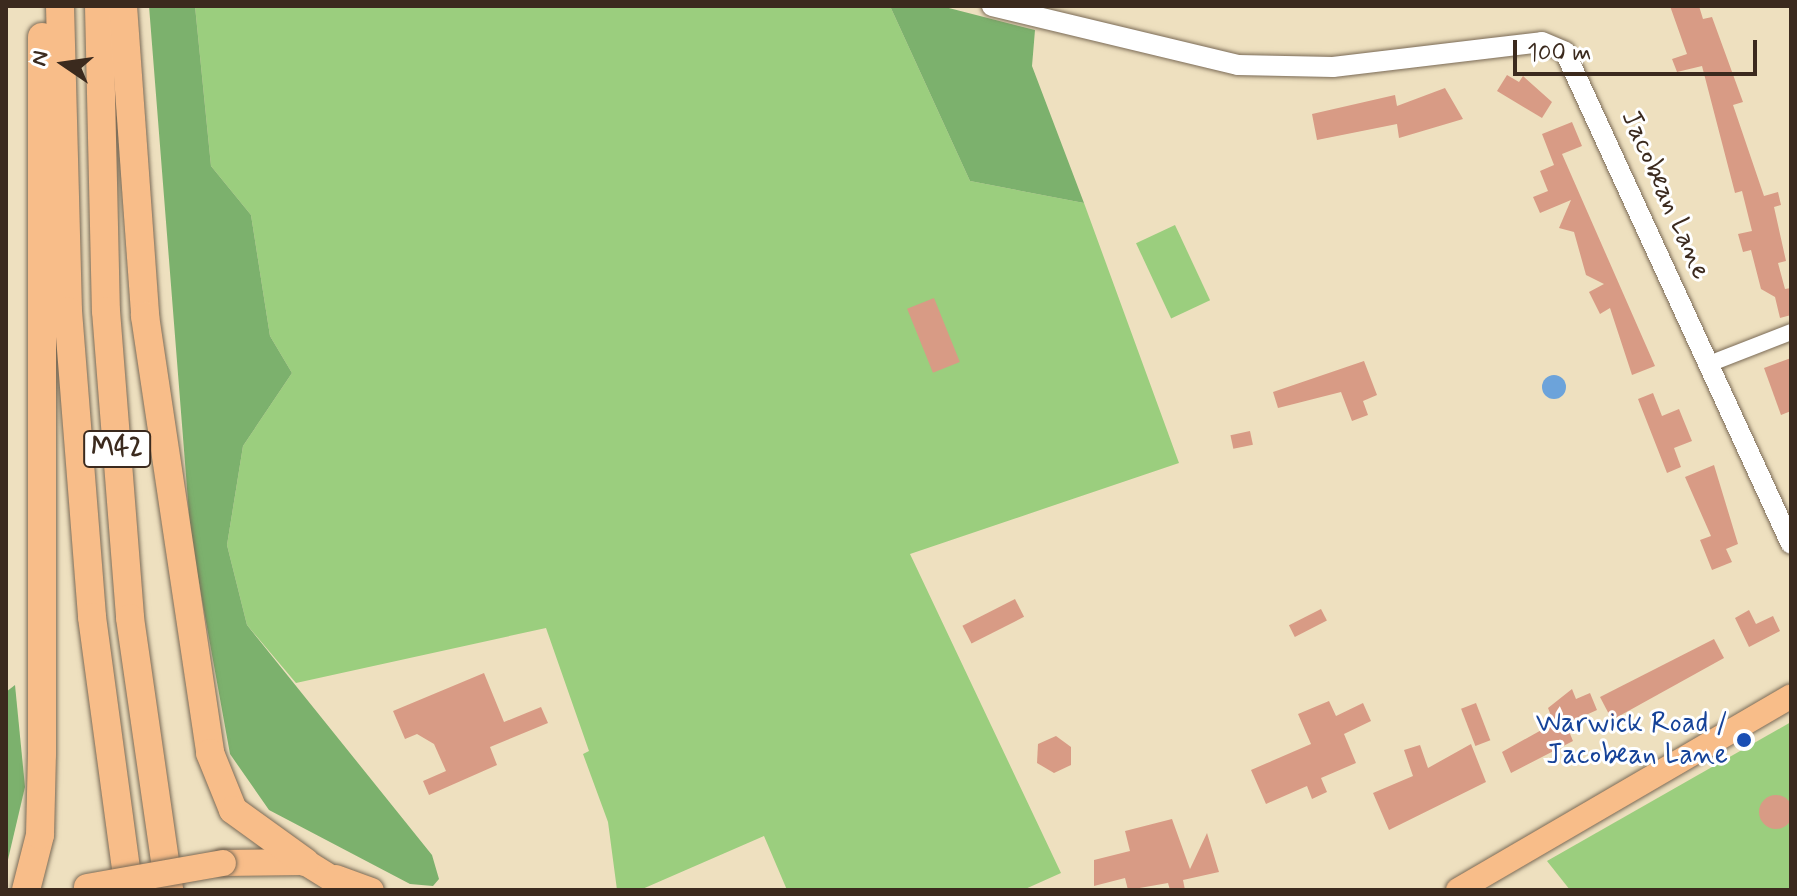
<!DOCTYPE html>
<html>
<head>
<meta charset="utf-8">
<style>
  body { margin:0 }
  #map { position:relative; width:1797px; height:896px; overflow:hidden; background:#eee0bf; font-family:Mynerve,sans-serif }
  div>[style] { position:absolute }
  .green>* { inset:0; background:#9bce7e; transform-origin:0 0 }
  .forest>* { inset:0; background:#7cb16d }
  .water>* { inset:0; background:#6ca3da }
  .round { border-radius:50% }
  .building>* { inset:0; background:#d89b85; transform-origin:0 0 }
  .roads { filter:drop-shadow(0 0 2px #7a6a56) drop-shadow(0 0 2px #7a6a56) }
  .minor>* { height:16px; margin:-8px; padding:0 8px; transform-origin:8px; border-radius:8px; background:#fff }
  .tertiary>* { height:20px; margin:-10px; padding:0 10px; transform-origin:10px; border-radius:10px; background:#fff }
  .primary>* { height:24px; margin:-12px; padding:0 12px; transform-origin:12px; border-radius:12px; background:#f8bd89 }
  .trunk>* { height:26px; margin:-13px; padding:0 13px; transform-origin:13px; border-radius:13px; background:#f8bd89 }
  .motorway>* { height:28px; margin:-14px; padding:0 14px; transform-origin:14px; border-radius:14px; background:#f8bd89 }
  .bridges { filter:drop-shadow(0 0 2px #7a6a56) drop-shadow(0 0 2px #7a6a56) }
  .trunk-bridge>* { height:26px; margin:-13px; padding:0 13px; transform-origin:13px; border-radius:13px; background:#f8bd89 }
  .dots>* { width:22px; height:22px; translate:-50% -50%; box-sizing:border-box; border:4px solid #fff; border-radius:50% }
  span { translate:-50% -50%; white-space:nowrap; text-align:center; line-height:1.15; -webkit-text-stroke:6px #fff; paint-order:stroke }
  .shield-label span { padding:2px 6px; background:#fff; border:2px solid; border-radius:6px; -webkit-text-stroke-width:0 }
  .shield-label { font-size:26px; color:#3b2a1e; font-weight:700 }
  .street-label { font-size:28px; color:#3b2a1e }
  .transit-label { font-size:28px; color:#164399 }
  .right { translate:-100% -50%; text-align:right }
  .frame { position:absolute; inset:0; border:8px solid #3b2a1e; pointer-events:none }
  .north { position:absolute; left:24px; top:24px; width:80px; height:80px; -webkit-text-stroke:6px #fff; paint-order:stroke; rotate:283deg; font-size:22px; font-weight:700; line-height:32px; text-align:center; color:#3b2a1e }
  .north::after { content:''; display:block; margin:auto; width:28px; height:36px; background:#3b2a1e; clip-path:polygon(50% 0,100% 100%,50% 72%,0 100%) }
  .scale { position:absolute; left:1513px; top:40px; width:244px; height:36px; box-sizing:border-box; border:4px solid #3b2a1e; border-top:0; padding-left:10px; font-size:24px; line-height:28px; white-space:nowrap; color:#3b2a1e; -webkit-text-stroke:6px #fff; paint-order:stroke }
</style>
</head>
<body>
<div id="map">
  <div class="green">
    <div style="clip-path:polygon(195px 6px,890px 6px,970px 181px,1084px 203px,1179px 463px,910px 554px,1061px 873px,1023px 890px,787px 890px,764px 836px,640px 890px,617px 890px,608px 822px,583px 754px,589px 751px,546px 628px,296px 683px,247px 625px,227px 545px,243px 446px,292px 373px,270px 336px,251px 215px,211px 166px)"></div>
    <div style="left:1175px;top:225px;width:83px;height:43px;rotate:65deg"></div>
    <div style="clip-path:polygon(1791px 722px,1791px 890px,1570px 890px,1547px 861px)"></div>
  </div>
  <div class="forest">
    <div style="clip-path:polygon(149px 6px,195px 6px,211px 166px,251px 215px,270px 336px,292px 373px,243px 446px,227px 545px,247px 625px,432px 855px,439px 879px,433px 886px,410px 884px,269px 810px,230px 754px,191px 539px)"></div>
    <div style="clip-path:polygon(890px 6px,941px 6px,1035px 30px,1032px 66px,1084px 203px,970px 181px)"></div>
    <div style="clip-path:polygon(15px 685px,25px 787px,6px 868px,6px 692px)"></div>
  </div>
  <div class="water">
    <div class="round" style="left:1542px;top:375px;width:24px;height:24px"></div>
  </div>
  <div class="building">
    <div style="clip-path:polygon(1670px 6px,1699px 6px,1703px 19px,1712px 17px,1743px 102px,1733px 105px,1764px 196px,1778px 192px,1781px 205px,1774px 207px,1786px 261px,1778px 263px,1785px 289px,1791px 288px,1791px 315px,1780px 318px,1775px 297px,1761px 289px,1751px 250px,1743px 252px,1738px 234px,1752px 231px,1742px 191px,1735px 193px,1702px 66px,1677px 72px,1672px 59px,1687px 54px)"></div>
    <div style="clip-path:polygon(1507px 75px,1519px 82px,1523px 76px,1552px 102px,1542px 118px,1497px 91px)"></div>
    <div style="clip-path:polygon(1445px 88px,1463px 119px,1399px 138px,1397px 124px,1317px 140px,1312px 114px,1395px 95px,1397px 106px)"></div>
    <div style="clip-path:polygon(1572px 122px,1582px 146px,1562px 154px,1655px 366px,1632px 375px,1610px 308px,1600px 314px,1589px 292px,1604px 284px,1586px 275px,1574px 232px,1559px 228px,1571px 200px,1540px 213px,1533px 197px,1548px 191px,1540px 171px,1554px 165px,1542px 134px)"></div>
    <div style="left:934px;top:298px;width:69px;height:29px;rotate:68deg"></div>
    <div style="clip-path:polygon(1791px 358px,1791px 411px,1781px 415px,1764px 368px)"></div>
    <div style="clip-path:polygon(1364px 361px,1377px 395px,1363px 401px,1368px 415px,1352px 421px,1341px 392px,1278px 408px,1273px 392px)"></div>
    <div style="clip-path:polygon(1653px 393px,1662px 416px,1679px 409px,1692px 441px,1674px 448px,1681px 467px,1667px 473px,1638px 399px)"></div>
    <div style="left:1250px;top:431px;width:14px;height:20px;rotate:78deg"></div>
    <div style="clip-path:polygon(1714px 465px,1738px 544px,1726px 549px,1732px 562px,1712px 570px,1700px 540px,1711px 536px,1685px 477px)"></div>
    <div style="left:1015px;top:599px;width:20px;height:59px;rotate:63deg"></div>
    <div style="left:1321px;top:609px;width:13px;height:36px;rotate:63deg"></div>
    <div style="clip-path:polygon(1749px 610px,1756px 624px,1773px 616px,1780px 631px,1749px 647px,1735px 618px)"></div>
    <div style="clip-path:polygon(1714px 639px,1724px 658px,1612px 720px,1600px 697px)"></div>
    <div style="clip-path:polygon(484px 673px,504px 722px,541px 707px,548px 723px,490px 747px,497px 765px,429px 795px,423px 781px,446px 771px,434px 744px,417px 734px,405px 739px,393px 711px)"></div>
    <div style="clip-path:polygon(1572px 689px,1576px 699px,1590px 693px,1597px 710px,1566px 724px,1573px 741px,1511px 773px,1502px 752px,1554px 723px,1548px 708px)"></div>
    <div style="clip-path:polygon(1329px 701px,1336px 716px,1363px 703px,1371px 721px,1344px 734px,1356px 763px,1321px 778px,1327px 792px,1312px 799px,1307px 786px,1266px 804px,1251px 770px,1311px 744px,1298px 714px)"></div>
    <div style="left:1476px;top:703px;width:40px;height:16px;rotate:69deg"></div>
    <div style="clip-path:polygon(1056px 736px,1071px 747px,1071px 765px,1054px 773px,1037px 763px,1038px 744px)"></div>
    <div style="clip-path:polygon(1471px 744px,1486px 782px,1389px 830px,1373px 793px,1413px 776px,1404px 750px,1420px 745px,1428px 768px)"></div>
    <div class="round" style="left:1759px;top:795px;width:34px;height:34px"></div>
    <div style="clip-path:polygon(1172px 819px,1190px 869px,1207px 833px,1219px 872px,1183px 880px,1185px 890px,1170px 890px,1168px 883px,1128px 890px,1125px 878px,1094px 886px,1094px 860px,1130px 851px,1125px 831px)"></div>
  </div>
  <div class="roads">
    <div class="minor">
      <div style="left:1709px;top:364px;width:88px;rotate:-21.3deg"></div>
    </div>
    <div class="tertiary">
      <div style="left:992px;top:6px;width:253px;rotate:13.5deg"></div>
      <div style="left:1238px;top:65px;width:95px;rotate:1.2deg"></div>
      <div style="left:1333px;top:67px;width:210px;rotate:-6.8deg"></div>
      <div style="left:1542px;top:42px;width:25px;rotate:23deg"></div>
      <div style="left:1565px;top:52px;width:541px;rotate:65.33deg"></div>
    </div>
    <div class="primary">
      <div style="left:336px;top:877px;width:38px;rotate:20deg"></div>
      <div style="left:1458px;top:890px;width:385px;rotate:-30.2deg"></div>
    </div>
    <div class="trunk">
      <div style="left:223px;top:863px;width:82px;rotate:-0.7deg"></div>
      <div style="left:305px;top:862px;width:53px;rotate:31.9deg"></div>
    </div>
    <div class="motorway">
      <div style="left:60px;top:6px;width:305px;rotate:88.5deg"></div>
      <div style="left:68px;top:311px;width:307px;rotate:85.5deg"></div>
      <div style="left:92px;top:617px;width:275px;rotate:82.3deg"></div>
      <div style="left:99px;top:6px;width:305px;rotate:88.7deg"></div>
      <div style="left:106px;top:311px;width:308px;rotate:85.5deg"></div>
      <div style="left:130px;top:618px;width:275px;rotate:81.8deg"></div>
      <div style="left:123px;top:6px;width:311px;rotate:85.9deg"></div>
      <div style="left:145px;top:316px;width:442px;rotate:81.5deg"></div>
      <div style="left:210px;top:753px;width:61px;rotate:68deg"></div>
      <div style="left:233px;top:810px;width:89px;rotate:35.8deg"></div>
      <div style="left:26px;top:890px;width:57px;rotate:-75.7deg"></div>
      <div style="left:40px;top:835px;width:81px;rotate:-88.6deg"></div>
      <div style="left:42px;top:754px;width:717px;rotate:-90deg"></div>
    </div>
  </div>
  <div class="bridges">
    <div class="trunk-bridge">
      <div style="left:87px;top:887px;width:138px;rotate:-10deg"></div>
    </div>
  </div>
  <div class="dots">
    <div style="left:1744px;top:740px;background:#1a4fb4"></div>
  </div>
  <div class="shield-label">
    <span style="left:117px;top:449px">M42</span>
  </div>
  <div class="street-label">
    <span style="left:1665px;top:195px;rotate:66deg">Jacobean Lane</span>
  </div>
  <div class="transit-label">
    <span class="right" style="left:1728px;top:740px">Warwick Road /<br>Jacobean Lane</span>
  </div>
  <div class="frame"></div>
  <div class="north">N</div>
  <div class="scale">100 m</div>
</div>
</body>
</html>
